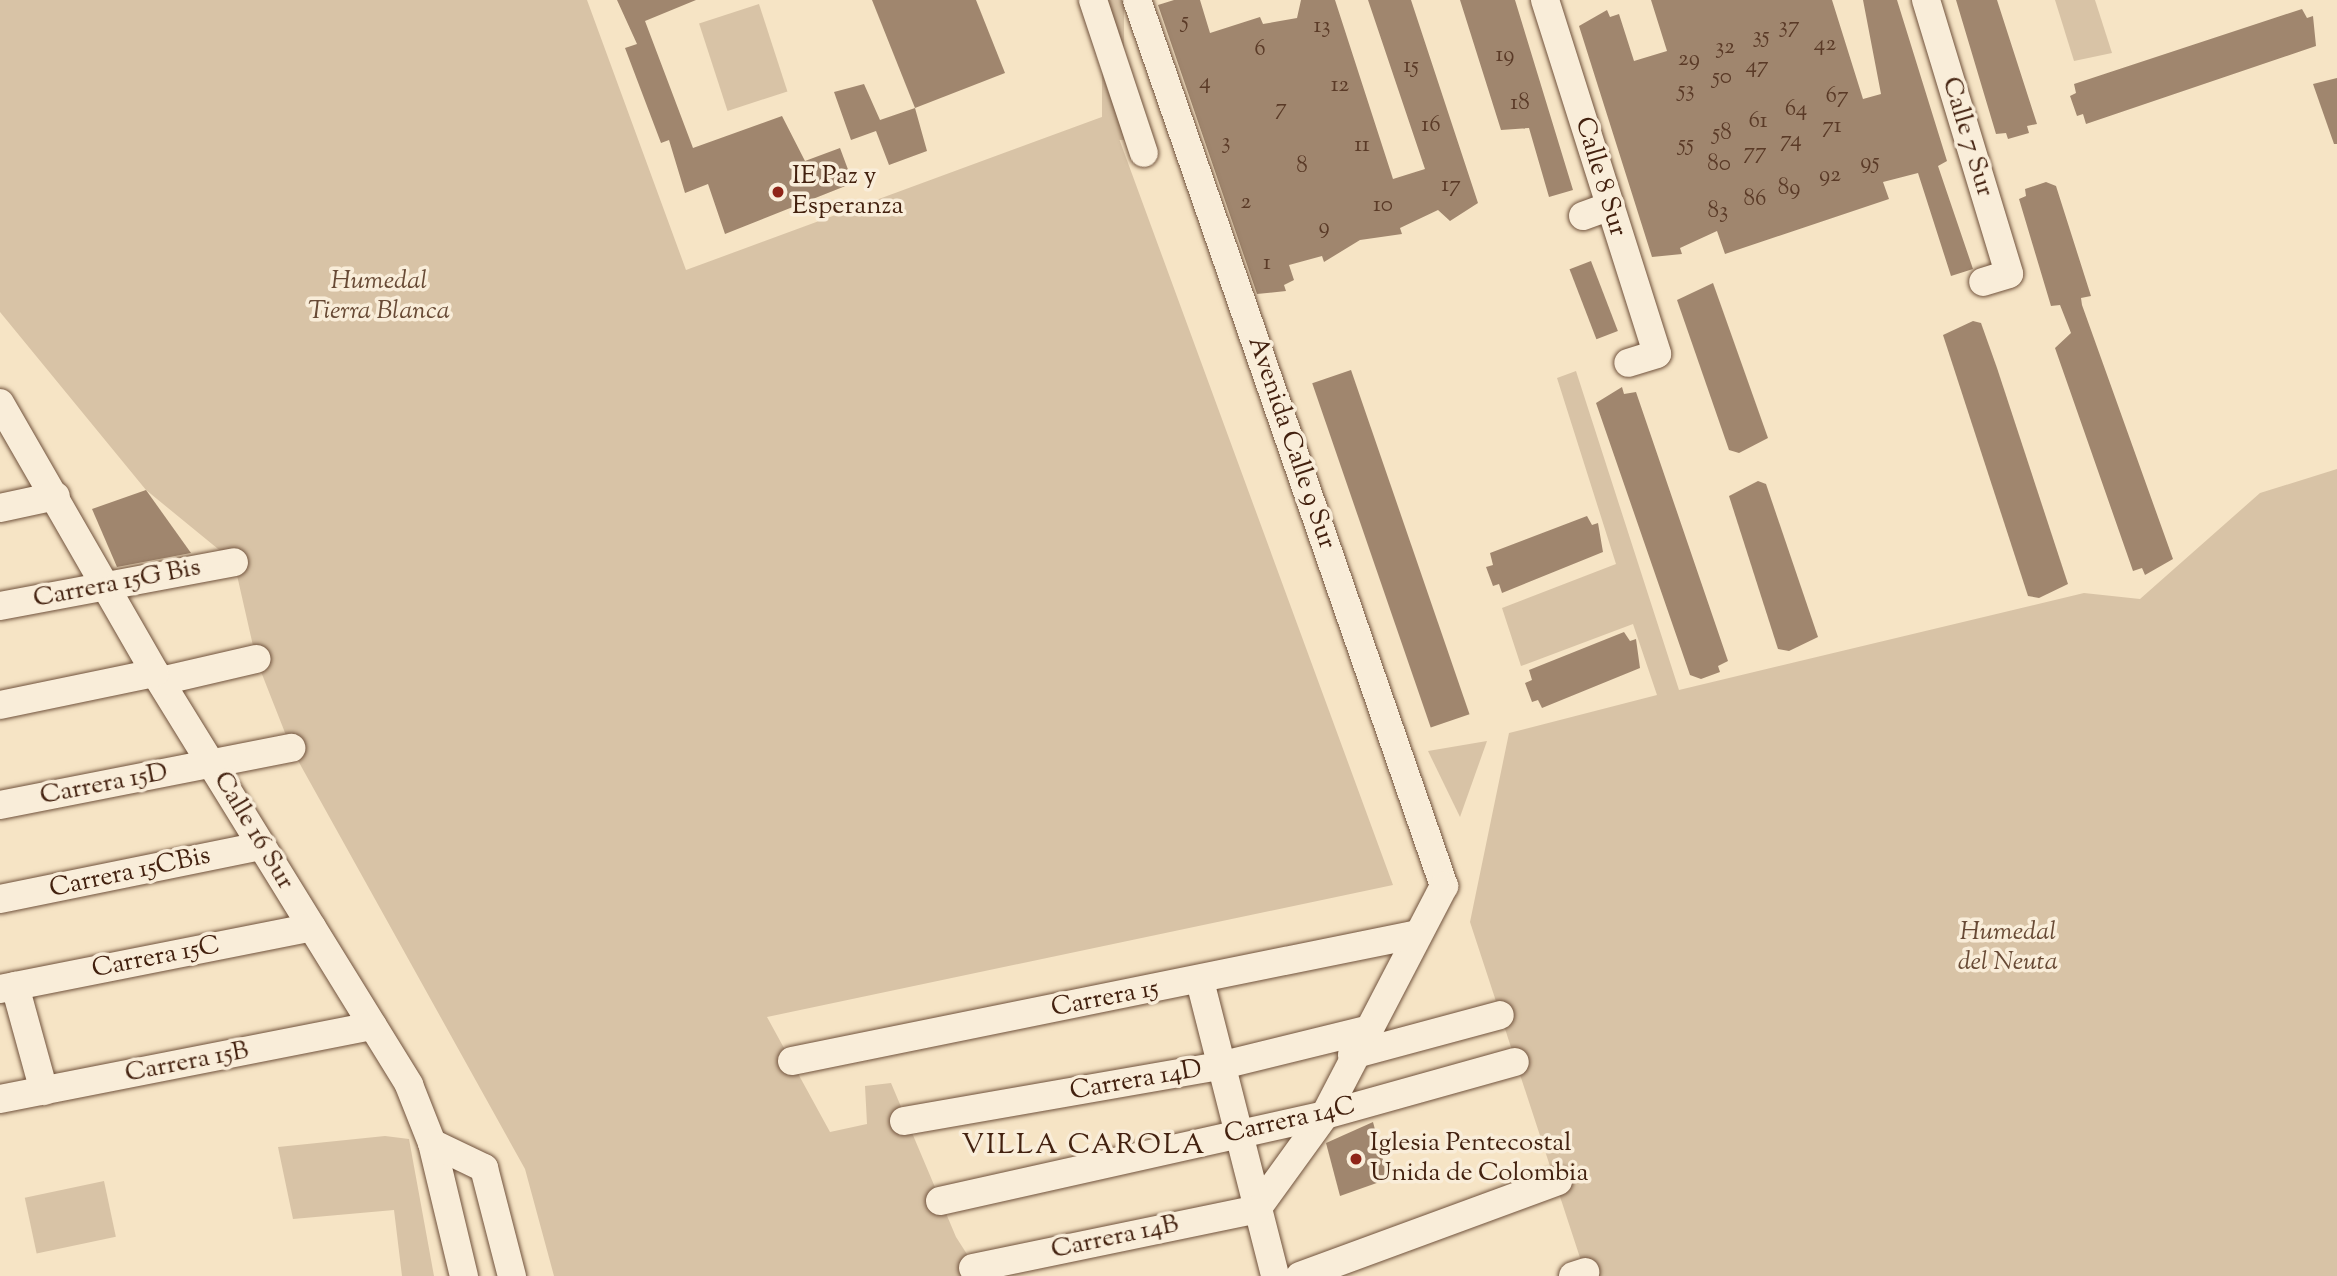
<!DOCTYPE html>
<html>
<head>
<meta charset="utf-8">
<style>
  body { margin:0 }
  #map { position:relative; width:2337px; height:1276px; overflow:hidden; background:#f6e4c5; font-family:"Sorts Mill Goudy",serif }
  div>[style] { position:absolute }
  .green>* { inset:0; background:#d8c3a6; transform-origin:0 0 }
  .building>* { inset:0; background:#a0866e; transform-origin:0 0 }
  .roads { filter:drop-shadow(0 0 2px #70523c) drop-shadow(0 0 2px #70523c) }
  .minor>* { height:28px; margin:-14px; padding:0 14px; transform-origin:14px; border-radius:14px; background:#f9edd9 }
  .dots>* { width:19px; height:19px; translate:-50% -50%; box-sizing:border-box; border:4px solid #f9edd9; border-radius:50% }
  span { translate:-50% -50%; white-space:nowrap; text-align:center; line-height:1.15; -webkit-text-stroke:7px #f9edd9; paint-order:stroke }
  .number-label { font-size:23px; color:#5a3a27 }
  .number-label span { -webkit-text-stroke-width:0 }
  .street-label { font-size:26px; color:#43210f }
  .poi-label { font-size:26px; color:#43210f }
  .left { translate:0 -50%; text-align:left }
  .park-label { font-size:26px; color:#684a35; font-style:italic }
  .neighbourhood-label { font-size:28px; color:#43210f; letter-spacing:2px }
</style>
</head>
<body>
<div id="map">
  <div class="green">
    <div style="clip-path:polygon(0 0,587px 0,686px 270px,1110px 114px,1393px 885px,767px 1017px,830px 1132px,867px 1124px,865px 1086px,891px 1083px,956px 1237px,981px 1276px,554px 1276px,525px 1169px,291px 748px,256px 659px,234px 562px,146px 490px,0 312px)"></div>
    <div style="left:1102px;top:0;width:22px;height:140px"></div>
    <div style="clip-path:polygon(2055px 0,2095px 0,2112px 53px,2074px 61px)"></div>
    <div style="left:759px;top:4px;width:92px;height:63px;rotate:72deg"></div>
    <div style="clip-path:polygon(1576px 371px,1679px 690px,2084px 593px,2140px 599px,2260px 493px,2337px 469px,2337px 1276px,1586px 1276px,1470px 922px,1509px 733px,1657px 695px,1633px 624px,1521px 666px,1502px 608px,1616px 564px,1557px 378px)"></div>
    <div style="clip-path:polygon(1487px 741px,1460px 817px,1428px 751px)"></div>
    <div style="clip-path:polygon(385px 1136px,409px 1139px,434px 1276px,402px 1276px,394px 1210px,293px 1219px,278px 1147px)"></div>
    <div style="left:104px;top:1181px;width:57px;height:81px;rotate:78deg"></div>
  </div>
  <div class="building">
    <div style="clip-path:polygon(617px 0,696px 0,645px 21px,693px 148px,782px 116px,805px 161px,840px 148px,853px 183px,725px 234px,708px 184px,685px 193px,669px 140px,661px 143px,625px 48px,637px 44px)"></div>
    <div style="clip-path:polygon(872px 0,976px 0,1005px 73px,915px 108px)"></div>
    <div style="clip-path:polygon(1174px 0,1200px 0,1210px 33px,1260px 17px,1263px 24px,1297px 18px,1301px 0,1335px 0,1393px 179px,1425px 169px,1368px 0,1411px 0,1478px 203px,1450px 221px,1438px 210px,1400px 228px,1402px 234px,1360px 240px,1324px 262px,1322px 256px,1289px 265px,1294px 280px,1284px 285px,1286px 291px,1257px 294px,1158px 5px)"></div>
    <div style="clip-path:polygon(1460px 0,1515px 0,1573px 190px,1549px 197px,1529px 128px,1501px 130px)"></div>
    <div style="clip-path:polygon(1651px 0,1832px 0,1863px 99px,1881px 94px,1863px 0,1897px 0,1947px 161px,1938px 166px,1973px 269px,1951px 276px,1918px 173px,1883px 182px,1889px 199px,1725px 254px,1717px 231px,1680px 248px,1682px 254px,1652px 257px,1579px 26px,1607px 10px,1610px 17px,1619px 14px,1634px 61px,1667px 51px)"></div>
    <div style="clip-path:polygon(1956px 0,1997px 0,2037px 124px,2027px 126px,2029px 133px,2008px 139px,2006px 133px,1996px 134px)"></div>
    <div style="clip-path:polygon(2302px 9px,2307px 18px,2313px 16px,2316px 46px,2086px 124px,2083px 114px,2077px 116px,2070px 96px,2076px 93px,2074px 84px)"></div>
    <div style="clip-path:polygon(2337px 78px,2337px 144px,2334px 144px,2313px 84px)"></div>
    <div style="clip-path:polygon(864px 84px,880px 120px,915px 108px,927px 151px,889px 165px,876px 131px,851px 140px,834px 92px)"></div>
    <div style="clip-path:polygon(2046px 182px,2056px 186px,2091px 296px,2081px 298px,2082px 305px,2173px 559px,2145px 575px,2142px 568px,2133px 571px,2055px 348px,2071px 333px,2060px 305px,2051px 306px,2019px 199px,2026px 196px,2025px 189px)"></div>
    <div style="left:1591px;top:261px;width:75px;height:23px;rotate:69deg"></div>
    <div style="clip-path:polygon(1713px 283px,1768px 438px,1739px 453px,1729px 450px,1677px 300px)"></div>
    <div style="clip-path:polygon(1973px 321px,1981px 323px,1997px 368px,2068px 584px,2039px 598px,2028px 596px,1943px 335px)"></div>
    <div style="left:1351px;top:370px;width:364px;height:41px;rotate:71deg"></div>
    <div style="clip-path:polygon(1622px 387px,1624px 394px,1636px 392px,1728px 661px,1718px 666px,1720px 672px,1701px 679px,1690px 675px,1596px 403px)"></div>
    <div style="clip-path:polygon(1758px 481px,1766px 484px,1818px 637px,1789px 651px,1778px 649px,1729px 496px)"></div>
    <div style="clip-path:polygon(146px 490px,191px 553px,117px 567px,92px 509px)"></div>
    <div style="clip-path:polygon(1587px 516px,1592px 525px,1598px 523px,1603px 552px,1502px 593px,1499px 584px,1493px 586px,1486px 567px,1493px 565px,1490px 553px)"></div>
    <div style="clip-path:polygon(1624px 632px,1630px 641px,1636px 639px,1640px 668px,1542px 708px,1538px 700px,1532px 702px,1525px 683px,1532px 680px,1529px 670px)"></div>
    <div style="clip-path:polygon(1373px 1122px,1388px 1179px,1340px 1196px,1326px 1143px)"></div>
  </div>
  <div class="roads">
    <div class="minor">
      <div style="left:1093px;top:0;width:161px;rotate:71.6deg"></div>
      <div style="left:1137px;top:0;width:938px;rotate:70.89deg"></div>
      <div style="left:1444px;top:886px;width:258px;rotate:117.5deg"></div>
      <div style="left:1325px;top:1115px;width:116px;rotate:125.9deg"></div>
      <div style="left:1545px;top:0;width:371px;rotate:72.4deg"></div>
      <div style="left:1657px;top:354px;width:30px;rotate:163deg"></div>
      <div style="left:1926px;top:0;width:286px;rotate:73.1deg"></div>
      <div style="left:2009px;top:274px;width:27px;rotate:163deg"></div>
      <div style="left:1583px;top:216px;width:27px;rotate:-20deg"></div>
      <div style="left:0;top:403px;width:311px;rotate:60.1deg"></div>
      <div style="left:155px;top:673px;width:484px;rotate:58.3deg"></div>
      <div style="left:409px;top:1085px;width:62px;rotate:68.4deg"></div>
      <div style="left:432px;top:1143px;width:137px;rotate:76.5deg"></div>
      <div style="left:0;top:508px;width:57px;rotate:-12.1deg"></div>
      <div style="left:0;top:606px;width:238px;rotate:-10.6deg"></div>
      <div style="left:161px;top:681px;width:98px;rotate:-13deg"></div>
      <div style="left:0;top:705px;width:158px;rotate:-11.7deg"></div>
      <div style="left:0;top:805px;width:297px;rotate:-11.1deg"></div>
      <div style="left:0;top:899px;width:266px;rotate:-11.5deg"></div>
      <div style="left:1200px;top:981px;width:304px;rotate:75.7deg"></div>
      <div style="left:15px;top:986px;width:109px;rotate:74.6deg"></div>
      <div style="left:0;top:989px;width:318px;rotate:-11.2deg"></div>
      <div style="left:1352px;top:1055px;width:153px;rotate:-15.1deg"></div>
      <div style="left:792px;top:1061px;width:639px;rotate:-11.47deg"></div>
      <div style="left:0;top:1099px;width:380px;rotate:-11.1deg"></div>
      <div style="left:904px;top:1121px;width:320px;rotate:-9.9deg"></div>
      <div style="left:1219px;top:1066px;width:151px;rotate:-13.8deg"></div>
      <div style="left:432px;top:1143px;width:58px;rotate:25.7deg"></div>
      <div style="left:484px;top:1168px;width:112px;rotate:75.5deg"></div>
      <div style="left:940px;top:1201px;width:394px;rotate:-12.6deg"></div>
      <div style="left:1325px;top:1115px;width:197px;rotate:-15.6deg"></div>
      <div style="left:973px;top:1268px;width:290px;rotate:-11.7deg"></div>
      <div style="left:1300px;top:1276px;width:275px;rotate:-20.2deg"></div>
      <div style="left:1573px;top:1276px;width:13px;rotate:-18deg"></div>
    </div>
  </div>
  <div class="dots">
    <div style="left:778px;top:192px;background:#8f2418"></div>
    <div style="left:1356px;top:1159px;background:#8f2418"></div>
  </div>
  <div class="number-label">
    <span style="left:1185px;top:22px">5</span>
    <span style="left:1322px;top:27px">13</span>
    <span style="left:1789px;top:27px">37</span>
    <span style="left:1761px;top:37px">35</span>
    <span style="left:1825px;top:45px">42</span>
    <span style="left:1725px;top:48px">32</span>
    <span style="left:1260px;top:50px">6</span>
    <span style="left:1505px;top:56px">19</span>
    <span style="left:1689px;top:60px">29</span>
    <span style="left:1411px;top:67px">15</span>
    <span style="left:1757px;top:67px">47</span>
    <span style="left:1722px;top:78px">50</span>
    <span style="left:1205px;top:83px">4</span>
    <span style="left:1340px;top:86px">12</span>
    <span style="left:1686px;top:91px">53</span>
    <span style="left:1837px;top:97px">67</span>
    <span style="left:1520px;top:104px">18</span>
    <span style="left:1281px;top:109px">7</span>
    <span style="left:1796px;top:110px">64</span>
    <span style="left:1758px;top:122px">61</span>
    <span style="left:1431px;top:126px">16</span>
    <span style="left:1832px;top:127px">71</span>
    <span style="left:1722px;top:134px">58</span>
    <span style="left:1791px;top:141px">74</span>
    <span style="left:1226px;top:143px">3</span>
    <span style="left:1686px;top:145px">55</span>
    <span style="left:1362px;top:146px">11</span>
    <span style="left:1755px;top:153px">77</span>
    <span style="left:1870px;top:163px">95</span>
    <span style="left:1719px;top:165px">80</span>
    <span style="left:1302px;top:167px">8</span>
    <span style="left:1830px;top:176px">92</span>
    <span style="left:1451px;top:186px">17</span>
    <span style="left:1789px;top:189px">89</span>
    <span style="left:1755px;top:200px">86</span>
    <span style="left:1246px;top:203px">2</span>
    <span style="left:1383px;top:206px">10</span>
    <span style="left:1718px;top:212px">83</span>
    <span style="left:1324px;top:228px">9</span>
    <span style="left:1267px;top:264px">1</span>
  </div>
  <div class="street-label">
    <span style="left:1967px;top:137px;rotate:73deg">Calle 7 Sur</span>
    <span style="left:1600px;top:177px;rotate:73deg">Calle 8 Sur</span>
    <span style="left:1291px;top:443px;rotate:71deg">Avenida Calle 9 Sur</span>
    <span style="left:117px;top:584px;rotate:-11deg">Carrera 15G Bis</span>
    <span style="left:104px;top:785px;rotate:-11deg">Carrera 15D</span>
    <span style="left:253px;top:831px;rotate:59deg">Calle 16 Sur</span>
    <span style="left:130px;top:873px;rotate:-12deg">Carrera 15CBis</span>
    <span style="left:156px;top:958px;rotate:-11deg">Carrera 15C</span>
    <span style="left:1105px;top:999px;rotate:-11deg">Carrera 15</span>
    <span style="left:187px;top:1063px;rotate:-11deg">Carrera 15B</span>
    <span style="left:1136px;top:1081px;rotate:-10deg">Carrera 14D</span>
    <span style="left:1290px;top:1121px;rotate:-13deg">Carrera 14C</span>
    <span style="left:1115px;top:1238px;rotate:-12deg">Carrera 14B</span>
  </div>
  <div class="poi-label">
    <span class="left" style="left:792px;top:192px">IE Paz y<br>Esperanza</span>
    <span class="left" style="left:1370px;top:1159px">Iglesia Pentecostal<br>Unida de Colombia</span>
  </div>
  <div class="park-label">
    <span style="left:379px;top:297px">Humedal<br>Tierra Blanca</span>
    <span style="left:2008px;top:948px">Humedal<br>del Neuta</span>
  </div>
  <div class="neighbourhood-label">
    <span style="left:1084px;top:1146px">VILLA CAROLA</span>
  </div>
</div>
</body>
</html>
